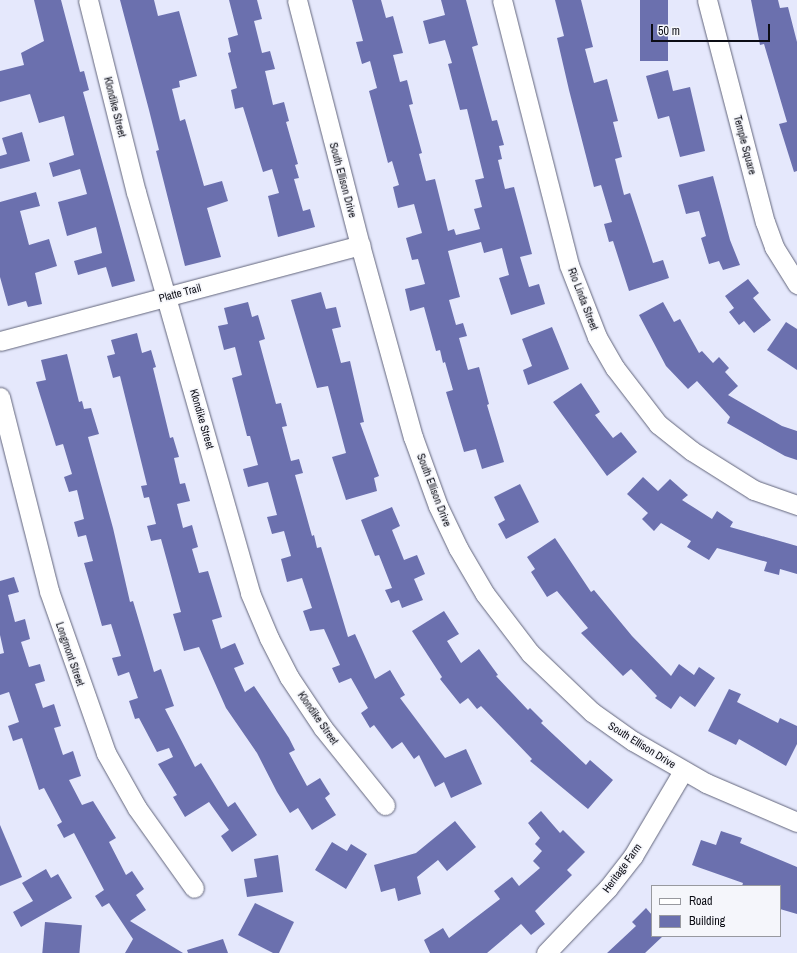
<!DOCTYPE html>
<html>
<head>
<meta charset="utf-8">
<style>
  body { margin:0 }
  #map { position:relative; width:797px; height:953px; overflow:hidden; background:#e5e8fc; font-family:"Archivo Narrow",sans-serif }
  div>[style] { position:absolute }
  .building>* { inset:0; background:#6b70ae; transform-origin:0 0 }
  .roads { filter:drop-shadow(0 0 1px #62657b) drop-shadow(0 0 1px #62657b) }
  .minor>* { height:19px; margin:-9.5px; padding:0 9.5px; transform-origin:9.5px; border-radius:9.5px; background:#fff }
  span { translate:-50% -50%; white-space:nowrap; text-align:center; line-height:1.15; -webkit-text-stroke:3px #f5f6fb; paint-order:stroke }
  .street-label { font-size:11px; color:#0c0d15 }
  .legend { position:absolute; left:651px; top:885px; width:130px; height:52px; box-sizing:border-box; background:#f5f6fb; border:1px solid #98999f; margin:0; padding:5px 7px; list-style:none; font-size:12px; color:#0c0d15 }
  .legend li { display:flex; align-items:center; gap:8px; height:20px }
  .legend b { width:20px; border:1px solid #98999f }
  .scale { position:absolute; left:651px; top:24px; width:119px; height:18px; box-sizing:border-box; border:2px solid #0c0d15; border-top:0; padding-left:5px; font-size:12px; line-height:14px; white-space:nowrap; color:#0c0d15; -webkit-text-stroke:3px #f5f6fb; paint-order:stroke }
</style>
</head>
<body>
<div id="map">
  <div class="building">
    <div style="clip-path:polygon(34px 0,61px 0,80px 72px,84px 71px,89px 90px,83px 92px,135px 281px,112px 287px,106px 267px,78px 275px,74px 261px,102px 253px,96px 227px,67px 236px,58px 202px,87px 194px,80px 169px,53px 177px,49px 163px,74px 155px,64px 116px,39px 123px,30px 94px,0 102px,0 71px,24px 65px,21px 53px,44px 41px)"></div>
    <div style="clip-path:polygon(120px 0,154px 0,158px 16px,179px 11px,197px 76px,179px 81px,180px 87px,172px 89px,180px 121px,185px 119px,204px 186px,222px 181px,228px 201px,207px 208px,221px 257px,185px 266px,156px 151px,159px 150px,149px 110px)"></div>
    <div style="clip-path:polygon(229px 0,257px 0,262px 19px,254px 21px,262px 53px,270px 51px,275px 69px,265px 71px,273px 105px,284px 102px,289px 121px,286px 122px,298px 164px,295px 165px,299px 178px,294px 179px,303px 211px,310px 209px,315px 227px,278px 237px,268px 196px,279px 193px,272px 169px,263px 172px,243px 107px,235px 109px,231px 90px,237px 88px,228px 53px,231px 52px,228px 38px,238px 35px)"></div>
    <div style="clip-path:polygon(352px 0,381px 0,386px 18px,393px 16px,403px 53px,393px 55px,400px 82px,407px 80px,413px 104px,409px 105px,422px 153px,419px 154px,426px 181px,435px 179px,448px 231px,454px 229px,456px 235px,480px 229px,474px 209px,482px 207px,475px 180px,484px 178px,467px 109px,460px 110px,448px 64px,452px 63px,445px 40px,429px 44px,423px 21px,445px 15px,441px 0,466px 0,478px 45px,472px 47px,492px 121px,497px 120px,504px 145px,499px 146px,502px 159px,498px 160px,505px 189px,514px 187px,532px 254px,520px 257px,529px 287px,539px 284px,545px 304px,511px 315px,499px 278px,509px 275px,502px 248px,484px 253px,481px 242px,448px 251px,460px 297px,449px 300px,456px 325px,463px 323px,467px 336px,459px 338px,468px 370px,479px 367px,489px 404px,487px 405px,504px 462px,482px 469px,476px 449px,464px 452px,446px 392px,453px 390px,445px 362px,443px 363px,440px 350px,436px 351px,424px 307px,410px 311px,405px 289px,425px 284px,418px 259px,412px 260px,406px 238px,422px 233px,414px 204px,398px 208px,393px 187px,399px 185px,392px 161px,388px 163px,369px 91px,377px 88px,370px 61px,362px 64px,356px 42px,363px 41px)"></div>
    <div style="clip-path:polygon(555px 0,581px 0,593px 47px,585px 49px,594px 83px,607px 79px,618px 121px,613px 122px,622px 157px,615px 159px,624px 195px,630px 193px,653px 263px,663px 260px,669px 278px,629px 291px,613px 241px,609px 242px,604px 224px,612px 222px,601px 185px,594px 187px,569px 90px,557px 38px,564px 36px)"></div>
    <div style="left:640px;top:0;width:28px;height:61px"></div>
    <div style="clip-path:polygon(751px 0,778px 0,780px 8px,788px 7px,797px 42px,797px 171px,794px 172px,779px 124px,787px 122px,764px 44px,760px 45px)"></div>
    <div style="clip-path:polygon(668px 70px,673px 91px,690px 87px,705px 151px,680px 157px,669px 116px,658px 119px,646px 76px)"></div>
    <div style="clip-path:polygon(22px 132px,30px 161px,0 169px,0 156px,7px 154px,2px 138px)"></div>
    <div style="clip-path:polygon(713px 176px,730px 240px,740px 265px,723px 270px,719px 261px,709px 264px,701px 238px,706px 236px,699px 211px,686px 214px,678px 185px)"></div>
    <div style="clip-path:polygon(36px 192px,40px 206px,20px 211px,29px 245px,49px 239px,57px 266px,35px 273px,42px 304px,28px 307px,26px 301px,8px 306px,0 277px,0 202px)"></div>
    <div style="clip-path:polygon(748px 279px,759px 293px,753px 298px,771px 320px,754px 333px,744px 321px,739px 325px,729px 312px,734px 308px,725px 296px)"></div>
    <div style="clip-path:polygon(321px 292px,326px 309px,336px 307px,341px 327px,332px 329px,341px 363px,350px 361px,364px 422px,360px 423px,379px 476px,374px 478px,377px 491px,346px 500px,332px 457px,346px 453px,328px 386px,317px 388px,291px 300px)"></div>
    <div style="clip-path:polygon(248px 302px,252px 317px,258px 315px,265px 339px,259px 341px,276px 404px,281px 403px,287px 426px,282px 427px,291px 461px,299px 459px,303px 473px,295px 475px,312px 536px,314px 535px,317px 548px,321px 547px,348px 637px,355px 634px,375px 679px,390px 670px,405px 695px,400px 698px,445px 758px,466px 749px,482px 784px,451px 798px,444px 782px,435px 787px,419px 755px,414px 759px,402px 742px,392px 749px,374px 725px,370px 728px,361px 713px,368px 708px,351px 678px,339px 683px,332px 668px,340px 665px,324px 629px,310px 631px,303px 611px,312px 608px,302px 578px,287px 582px,281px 559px,291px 556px,284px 531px,272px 534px,267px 517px,277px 515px,268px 482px,248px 487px,243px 469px,258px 465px,250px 436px,247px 436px,232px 378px,242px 375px,235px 347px,224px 350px,218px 326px,228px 324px,224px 308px)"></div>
    <div style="clip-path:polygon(663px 302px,674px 322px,680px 319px,699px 353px,702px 351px,713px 363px,719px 357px,729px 368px,725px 372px,738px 386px,728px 395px,782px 426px,797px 431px,797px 460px,785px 456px,727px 423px,730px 417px,697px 381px,688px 389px,666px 366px,639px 315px)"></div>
    <div style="clip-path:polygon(786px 322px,797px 329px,797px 370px,767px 350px)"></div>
    <div style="clip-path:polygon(552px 327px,569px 369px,528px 385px,523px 370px,532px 366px,522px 339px)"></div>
    <div style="clip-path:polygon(137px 333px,142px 353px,151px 350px,156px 367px,153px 368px,170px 438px,173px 437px,179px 457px,174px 458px,180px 484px,185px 483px,190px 501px,177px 504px,183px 528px,192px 525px,198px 547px,192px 549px,199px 573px,208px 571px,222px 617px,212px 620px,221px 649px,235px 643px,244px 664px,234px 668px,245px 692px,254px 686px,289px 738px,295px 750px,289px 753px,307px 786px,320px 778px,330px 794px,325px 798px,336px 815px,312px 830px,298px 808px,290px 813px,277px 792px,257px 753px,226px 708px,199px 647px,184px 651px,173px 614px,181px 612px,161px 539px,151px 541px,147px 526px,156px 524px,149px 497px,144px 498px,141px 486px,147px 485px,120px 376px,113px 378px,107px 356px,115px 354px,111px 340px)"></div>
    <div style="clip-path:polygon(67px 354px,79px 402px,82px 401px,84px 409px,91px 408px,99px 434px,88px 437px,113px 528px,130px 602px,133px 601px,154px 672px,161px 669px,174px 706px,165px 709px,195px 767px,201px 763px,228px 807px,235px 802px,257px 835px,232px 852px,221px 836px,229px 830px,209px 802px,185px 817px,173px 797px,177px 795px,158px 764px,173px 757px,169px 748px,157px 752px,139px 718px,135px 719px,129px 701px,138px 698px,129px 672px,118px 676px,112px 658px,121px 656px,111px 624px,102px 626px,84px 563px,93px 561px,86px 535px,78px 537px,74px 522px,84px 519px,77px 490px,69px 492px,64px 477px,72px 474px,63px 444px,56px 446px,36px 382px,46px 380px,41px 360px)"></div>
    <div style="clip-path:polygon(581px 383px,600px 412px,595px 415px,613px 438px,621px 432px,637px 452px,607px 476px,553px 402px)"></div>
    <div style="clip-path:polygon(643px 477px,658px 491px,670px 479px,688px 495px,682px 500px,712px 519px,717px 511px,733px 522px,730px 527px,797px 546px,797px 574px,780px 569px,779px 575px,764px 571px,767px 562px,717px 548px,709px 560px,687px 547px,691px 541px,661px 523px,654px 531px,642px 519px,648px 513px,627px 494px)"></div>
    <div style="clip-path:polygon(520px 484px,539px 522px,506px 539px,498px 524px,505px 520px,494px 497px)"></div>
    <div style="clip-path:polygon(392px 507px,400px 526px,392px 530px,404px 560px,417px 555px,425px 574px,414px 579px,423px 600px,402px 608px,399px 600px,391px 603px,385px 590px,392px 588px,379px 555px,375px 556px,361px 520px)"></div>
    <div style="clip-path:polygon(555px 538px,591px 592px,594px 590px,632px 636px,671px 676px,679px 664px,694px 675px,699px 667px,715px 678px,695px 707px,680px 696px,671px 709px,655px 698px,657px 696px,631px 669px,623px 676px,581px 633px,588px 628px,557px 591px,547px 597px,531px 572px,535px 569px,527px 557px)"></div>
    <div style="clip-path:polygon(14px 577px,19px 592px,8px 595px,15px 622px,25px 619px,30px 639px,21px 642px,29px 667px,40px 664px,45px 681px,35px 684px,43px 708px,54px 704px,61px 726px,54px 728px,63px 755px,73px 751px,81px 776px,69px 780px,82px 805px,93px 801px,116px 838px,109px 842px,126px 875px,132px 871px,144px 889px,136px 895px,146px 910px,130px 921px,183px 953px,125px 953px,133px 939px,109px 903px,102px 907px,95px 896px,104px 890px,74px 833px,64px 838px,57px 825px,62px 822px,44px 788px,39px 790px,22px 738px,13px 741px,8px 726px,19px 722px,9px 692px,0 695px,0 654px,4px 653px,0 635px,0 581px)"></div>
    <div style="clip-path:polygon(444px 611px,459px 634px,447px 641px,461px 663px,479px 649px,498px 675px,496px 676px,528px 710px,530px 708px,543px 721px,541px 723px,586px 765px,590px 760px,613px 780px,588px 809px,530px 761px,532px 759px,481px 706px,477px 709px,468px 698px,460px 704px,440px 679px,442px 677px,412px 631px)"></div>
    <div style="clip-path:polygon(729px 689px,741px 694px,737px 702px,778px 723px,780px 718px,797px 726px,797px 744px,786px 766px,739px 739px,736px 745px,708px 731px)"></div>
    <div style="clip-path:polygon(541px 811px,560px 833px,563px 830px,585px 852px,567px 870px,572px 875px,535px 911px,545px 924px,531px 935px,521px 924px,487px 953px,430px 953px,424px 940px,443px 928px,449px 938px,500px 899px,494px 891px,512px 877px,519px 886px,540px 868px,533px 861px,542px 851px,535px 844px,540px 838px,528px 823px)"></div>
    <div style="clip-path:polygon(455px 821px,476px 847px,447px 871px,438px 860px,417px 877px,421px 894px,398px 901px,395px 888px,381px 892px,374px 865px,416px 853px)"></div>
    <div style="clip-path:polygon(0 825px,22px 877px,0 886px)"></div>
    <div style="clip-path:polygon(721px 831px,742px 838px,740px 843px,797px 867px,797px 914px,780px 909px,780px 886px,742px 886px,743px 883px,692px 865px,701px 840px,716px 845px)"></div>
    <div style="clip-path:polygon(332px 842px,347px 851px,351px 844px,367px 854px,346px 889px,315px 870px)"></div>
    <div style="clip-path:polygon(278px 855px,283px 892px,247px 897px,244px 879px,257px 877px,254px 859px)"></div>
    <div style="clip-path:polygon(46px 869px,51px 878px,58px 874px,72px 898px,21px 927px,13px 912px,33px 901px,22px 883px)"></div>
    <div style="clip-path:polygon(255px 903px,294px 922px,279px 953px,273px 953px,238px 935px)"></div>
    <div style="clip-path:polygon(646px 908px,652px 915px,652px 936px,663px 936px,645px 953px,607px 953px,636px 926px,632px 922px)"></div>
    <div style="left:45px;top:922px;width:37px;height:31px;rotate:5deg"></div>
    <div style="clip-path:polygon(223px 939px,228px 953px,188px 953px,187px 950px)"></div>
  </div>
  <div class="roads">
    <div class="minor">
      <div style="left:88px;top:0;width:198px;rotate:76deg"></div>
      <div style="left:136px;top:192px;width:417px;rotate:74.1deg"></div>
      <div style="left:250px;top:593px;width:49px;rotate:67.1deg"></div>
      <div style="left:269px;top:638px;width:44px;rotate:62.9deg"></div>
      <div style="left:289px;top:677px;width:61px;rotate:56.3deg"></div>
      <div style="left:323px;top:728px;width:99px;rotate:51.2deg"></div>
      <div style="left:297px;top:0;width:253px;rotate:75.6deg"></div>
      <div style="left:360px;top:245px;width:199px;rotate:74.6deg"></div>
      <div style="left:413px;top:437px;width:73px;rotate:70.1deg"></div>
      <div style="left:438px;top:506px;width:47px;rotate:64.5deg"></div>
      <div style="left:458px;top:548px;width:53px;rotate:59.6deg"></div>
      <div style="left:485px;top:594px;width:74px;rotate:52.7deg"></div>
      <div style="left:530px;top:653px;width:86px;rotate:43.6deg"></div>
      <div style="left:592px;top:712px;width:50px;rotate:35.3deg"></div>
      <div style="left:633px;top:741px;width:84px;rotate:29.9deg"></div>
      <div style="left:706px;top:783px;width:99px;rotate:23.2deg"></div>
      <div style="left:502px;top:0;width:273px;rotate:75.8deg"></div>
      <div style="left:569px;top:265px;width:77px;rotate:68.7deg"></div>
      <div style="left:597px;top:337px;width:36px;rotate:60deg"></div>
      <div style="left:615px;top:368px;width:71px;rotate:52.5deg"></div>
      <div style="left:658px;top:424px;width:43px;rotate:38.5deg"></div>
      <div style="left:692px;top:451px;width:73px;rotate:32.2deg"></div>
      <div style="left:754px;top:490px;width:46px;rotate:19.2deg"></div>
      <div style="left:707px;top:0;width:229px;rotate:75.4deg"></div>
      <div style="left:765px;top:222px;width:27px;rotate:70deg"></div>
      <div style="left:774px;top:247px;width:44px;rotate:58.1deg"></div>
      <div style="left:0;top:341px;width:373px;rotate:-14.9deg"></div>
      <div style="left:0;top:397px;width:200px;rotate:75.8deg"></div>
      <div style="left:49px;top:591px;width:172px;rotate:70.6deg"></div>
      <div style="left:106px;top:753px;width:63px;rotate:60.6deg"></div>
      <div style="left:137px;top:808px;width:98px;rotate:54.5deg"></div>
      <div style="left:546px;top:953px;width:90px;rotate:-46.4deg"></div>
      <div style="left:608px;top:888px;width:41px;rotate:-52deg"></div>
      <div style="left:633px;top:856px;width:99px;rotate:-59.5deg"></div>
    </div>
  </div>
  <div class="street-label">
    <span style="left:115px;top:107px;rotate:76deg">Klondike Street</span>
    <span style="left:745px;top:145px;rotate:75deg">Temple Square</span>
    <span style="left:343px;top:180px;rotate:75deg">South Ellison Drive</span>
    <span style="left:180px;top:293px;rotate:-15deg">Platte Trail</span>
    <span style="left:583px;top:299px;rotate:69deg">Rio Linda Street</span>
    <span style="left:202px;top:419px;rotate:74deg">Klondike Street</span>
    <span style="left:434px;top:490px;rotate:69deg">South Ellison Drive</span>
    <span style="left:70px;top:654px;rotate:71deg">Longmont Street</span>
    <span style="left:318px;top:718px;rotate:55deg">Klondike Street</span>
    <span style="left:642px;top:745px;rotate:32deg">South Ellison Drive</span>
    <span style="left:622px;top:868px;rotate:-54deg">Heritage Farm</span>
  </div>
  <ul class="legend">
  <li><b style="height:5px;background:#fff"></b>Road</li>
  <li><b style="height:11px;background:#6b70ae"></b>Building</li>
  </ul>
  <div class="scale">50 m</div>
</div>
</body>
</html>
